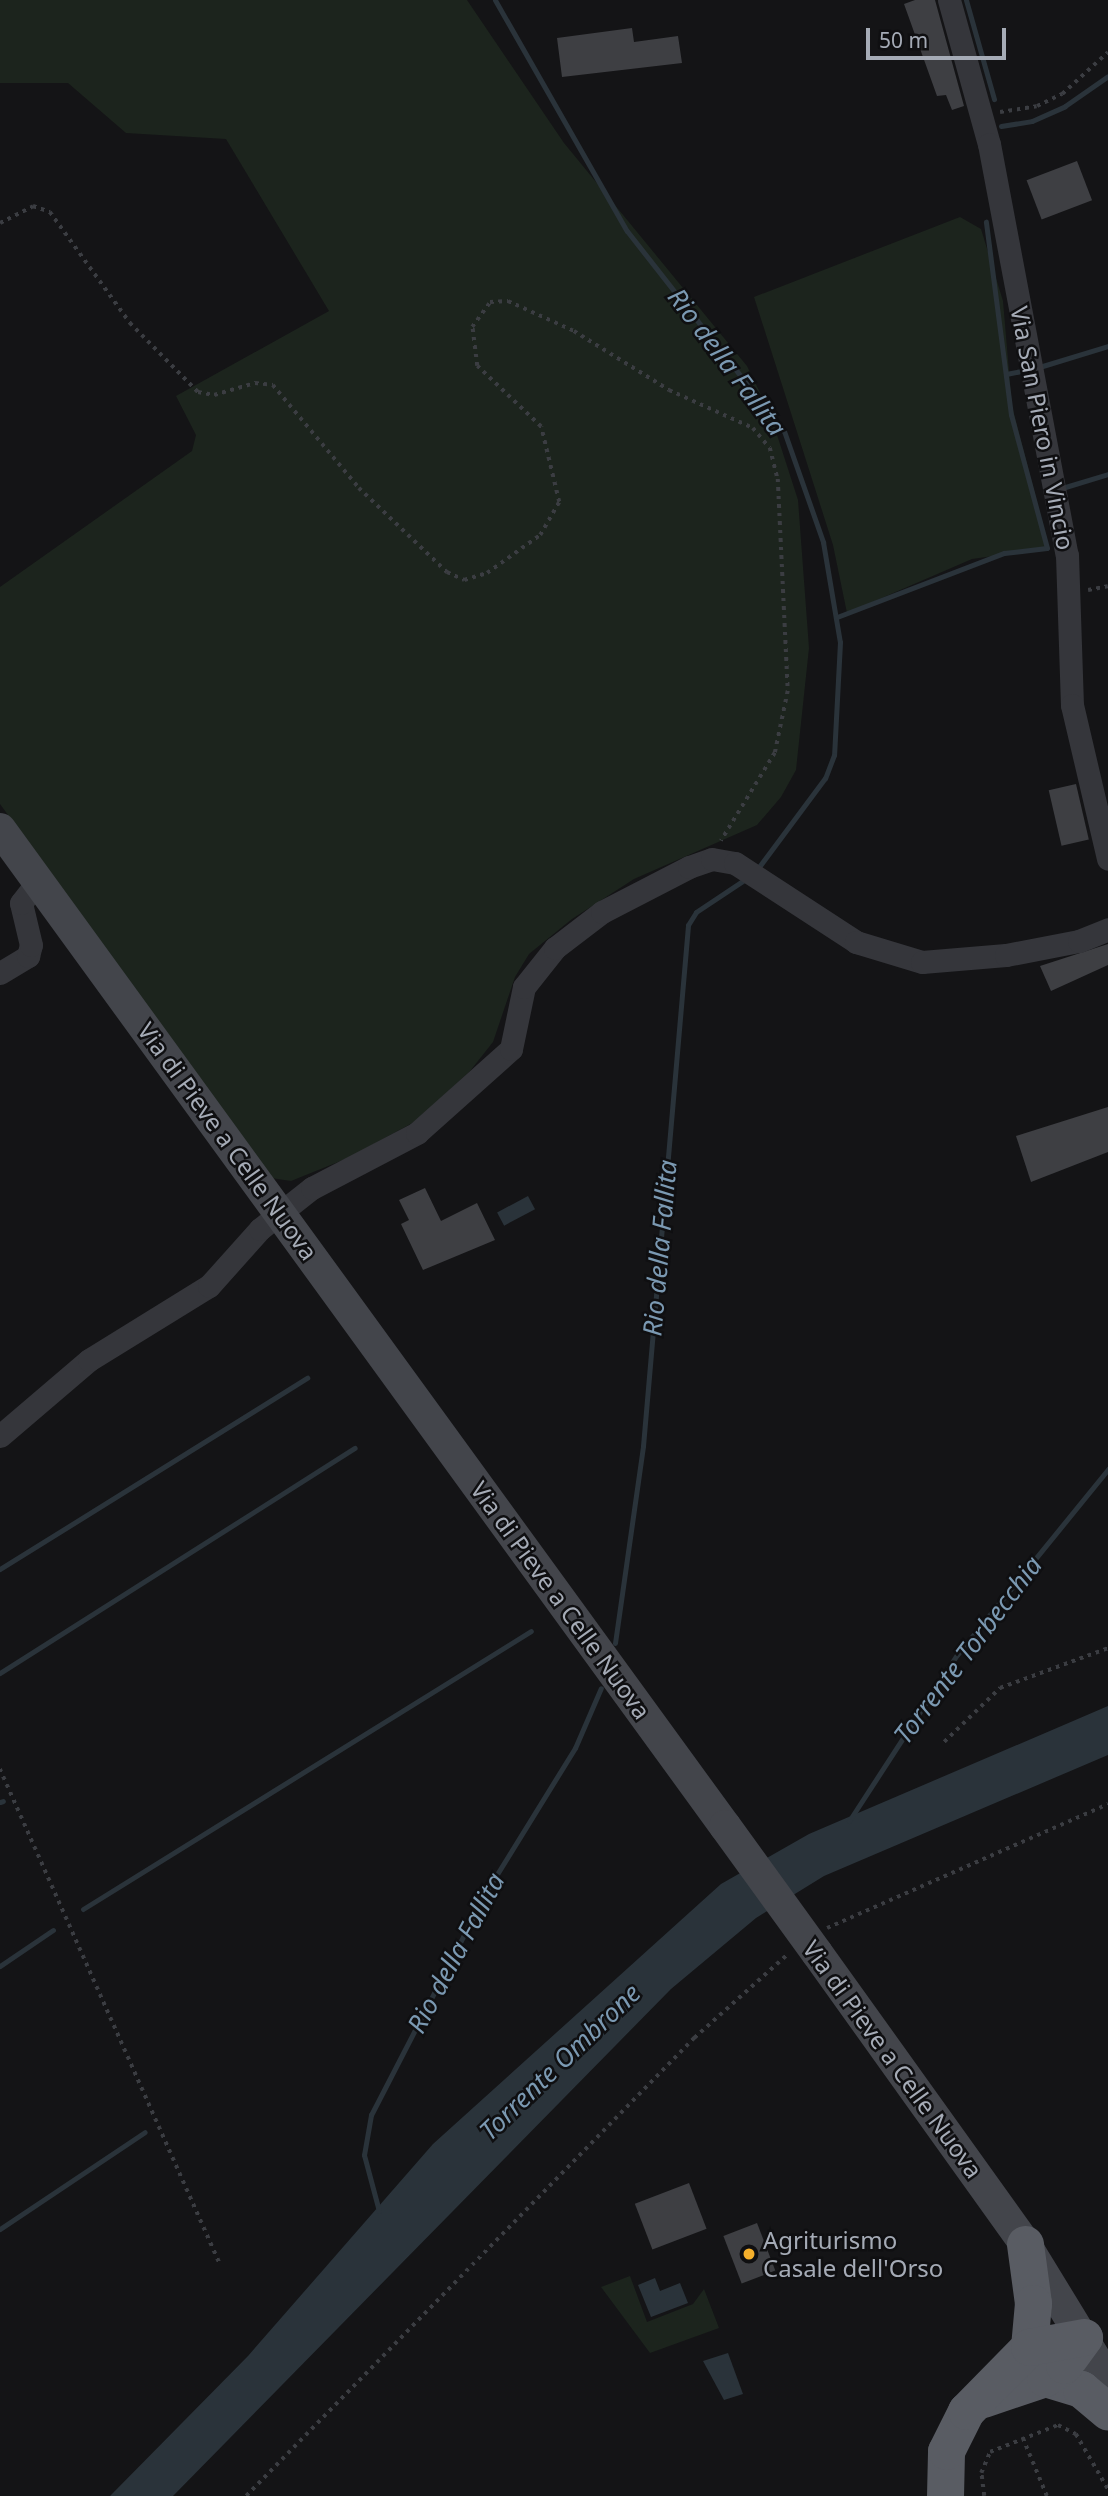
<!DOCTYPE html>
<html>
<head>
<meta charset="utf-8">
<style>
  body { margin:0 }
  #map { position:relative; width:1108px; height:2496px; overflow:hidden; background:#141416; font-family:"Noto Sans",sans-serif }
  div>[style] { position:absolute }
  .green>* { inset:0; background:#1c241d }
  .water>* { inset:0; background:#2a333a; transform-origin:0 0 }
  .stream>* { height:5px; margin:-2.5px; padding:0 2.5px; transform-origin:2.5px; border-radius:2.5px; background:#2a333a }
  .building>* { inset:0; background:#3e3f43; transform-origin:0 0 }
  .path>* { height:3.5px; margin-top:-1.75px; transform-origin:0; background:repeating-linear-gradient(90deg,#3b3d42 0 3.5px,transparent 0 8.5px) }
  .minor>* { height:23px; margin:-11.5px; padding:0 11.5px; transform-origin:11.5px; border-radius:11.5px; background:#35363b }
  .secondary>* { height:32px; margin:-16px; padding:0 16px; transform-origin:16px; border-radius:16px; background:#43454b }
  .trunk>* { height:37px; margin:-18.5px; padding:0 18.5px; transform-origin:18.5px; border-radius:18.5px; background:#595c63 }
  .secondary-bridge>* { height:32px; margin:-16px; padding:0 16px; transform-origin:16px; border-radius:16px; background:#43454b }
  .dots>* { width:19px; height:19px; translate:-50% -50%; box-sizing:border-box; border:4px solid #0f0f11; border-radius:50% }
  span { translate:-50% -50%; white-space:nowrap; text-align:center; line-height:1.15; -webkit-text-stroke:5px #0f0f11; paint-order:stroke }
  .street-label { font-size:24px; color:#a5abb6 }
  .poi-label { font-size:24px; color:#a5abb6 }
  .left { translate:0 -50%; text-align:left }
  .water-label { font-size:26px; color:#7b99b2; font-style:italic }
  .scale { position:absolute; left:866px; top:28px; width:140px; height:32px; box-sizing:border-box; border:4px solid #a5abb6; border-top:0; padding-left:9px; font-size:21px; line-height:24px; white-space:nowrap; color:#a5abb6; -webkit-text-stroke:5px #0f0f11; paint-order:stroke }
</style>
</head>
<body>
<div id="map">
  <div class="green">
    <div style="clip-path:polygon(0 0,467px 0,564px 143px,747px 366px,770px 413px,798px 500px,809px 648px,796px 770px,781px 797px,757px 825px,634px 879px,572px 919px,529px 954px,515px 977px,493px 1042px,470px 1071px,416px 1121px,348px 1158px,291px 1181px,271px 1178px,0 804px,0 587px,192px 451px,196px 435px,176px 396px,329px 311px,226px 139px,126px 133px,68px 83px,0 83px)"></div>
    <div style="clip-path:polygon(960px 217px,981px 229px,1003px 301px,1012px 406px,1049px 548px,972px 559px,847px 613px,833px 545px,754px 297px)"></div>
    <div style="clip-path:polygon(630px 2276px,647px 2322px,693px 2304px,704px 2289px,719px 2328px,650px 2353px,601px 2287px)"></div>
  </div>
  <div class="water">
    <div style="left:528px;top:1196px;width:15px;height:35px;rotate:62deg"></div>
    <div style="clip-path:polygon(1108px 1706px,1108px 1755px,824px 1876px,756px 1918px,671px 1989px,173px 2496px,110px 2496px,248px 2356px,433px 2144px,721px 1884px,809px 1834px)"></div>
    <div style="clip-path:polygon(655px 2278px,660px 2291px,680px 2283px,688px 2303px,651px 2317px,638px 2285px)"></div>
    <div style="clip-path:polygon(728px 2353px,743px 2394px,724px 2400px,703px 2361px)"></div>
  </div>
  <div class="stream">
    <div style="left:495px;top:0;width:266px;rotate:60.3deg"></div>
    <div style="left:627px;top:231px;width:254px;rotate:51.9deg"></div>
    <div style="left:784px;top:431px;width:118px;rotate:70.6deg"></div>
    <div style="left:823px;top:542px;width:101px;rotate:80.4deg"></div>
    <div style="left:840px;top:642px;width:113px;rotate:93deg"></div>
    <div style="left:834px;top:755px;width:25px;rotate:111deg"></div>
    <div style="left:825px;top:778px;width:111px;rotate:126.6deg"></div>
    <div style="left:966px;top:0;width:103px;rotate:74.2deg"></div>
    <div style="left:1001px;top:126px;width:31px;rotate:-9deg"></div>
    <div style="left:1032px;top:121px;width:36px;rotate:-24deg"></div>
    <div style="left:1065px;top:106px;width:52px;rotate:-34.9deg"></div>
    <div style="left:1036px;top:368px;width:75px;rotate:-17deg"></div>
    <div style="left:1006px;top:374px;width:21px;rotate:-11deg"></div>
    <div style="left:1062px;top:488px;width:48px;rotate:-16.9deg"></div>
    <div style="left:837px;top:617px;width:179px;rotate:-21deg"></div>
    <div style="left:1004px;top:553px;width:43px;rotate:-6.6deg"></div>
    <div style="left:1047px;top:548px;width:138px;rotate:-105.1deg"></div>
    <div style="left:1011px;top:415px;width:195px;rotate:-97.4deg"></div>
    <div style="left:0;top:1569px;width:362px;rotate:-31.9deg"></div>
    <div style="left:615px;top:1643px;width:199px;rotate:-81.9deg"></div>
    <div style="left:643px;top:1446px;width:523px;rotate:-85.06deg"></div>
    <div style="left:688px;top:925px;width:15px;rotate:-58deg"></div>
    <div style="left:696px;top:912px;width:58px;rotate:-33.7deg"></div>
    <div style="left:0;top:1673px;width:420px;rotate:-32.4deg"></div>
    <div style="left:0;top:1802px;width:3px;rotate:-18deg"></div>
    <div style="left:849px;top:1821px;width:198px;rotate:-57deg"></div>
    <div style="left:957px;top:1655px;width:240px;rotate:-50.9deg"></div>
    <div style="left:83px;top:1909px;width:527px;rotate:-31.82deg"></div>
    <div style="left:0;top:1966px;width:64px;rotate:-34.2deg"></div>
    <div style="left:379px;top:2211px;width:58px;rotate:-105deg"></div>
    <div style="left:364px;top:2155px;width:41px;rotate:-80.1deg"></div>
    <div style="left:371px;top:2115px;width:251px;rotate:-62.7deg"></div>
    <div style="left:486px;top:1892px;width:169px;rotate:-58.3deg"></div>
    <div style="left:575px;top:1748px;width:65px;rotate:-66.6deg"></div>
    <div style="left:0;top:2229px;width:174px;rotate:-33.8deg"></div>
  </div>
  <div class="building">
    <div style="clip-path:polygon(915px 0,935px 0,964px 106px,952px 110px,946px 95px,937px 96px,904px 4px)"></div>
    <div style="clip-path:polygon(632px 28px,634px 42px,678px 36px,682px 63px,562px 77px,557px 38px)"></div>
    <div style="left:1077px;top:161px;width:42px;height:54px;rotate:69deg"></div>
    <div style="left:1076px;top:784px;width:57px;height:28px;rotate:77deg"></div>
    <div style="clip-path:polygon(1108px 944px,1108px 965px,1051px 991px,1040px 966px)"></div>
    <div style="clip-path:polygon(1108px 1107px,1108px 1152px,1031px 1182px,1016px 1136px)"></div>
    <div style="clip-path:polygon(425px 1188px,441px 1221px,477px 1203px,495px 1240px,423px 1270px,401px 1224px,409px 1220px,399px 1200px)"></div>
    <div style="left:689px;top:2183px;width:49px;height:58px;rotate:69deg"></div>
    <div style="left:757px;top:2223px;width:51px;height:36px;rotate:69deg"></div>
  </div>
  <div class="path">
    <div style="left:1000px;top:112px;width:37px;rotate:-9deg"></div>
    <div style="left:1037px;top:106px;width:28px;rotate:-26deg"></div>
    <div style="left:1062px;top:94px;width:62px;rotate:-42.4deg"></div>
    <div style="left:0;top:223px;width:37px;rotate:-27deg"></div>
    <div style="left:33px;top:206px;width:18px;rotate:19deg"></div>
    <div style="left:50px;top:212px;width:137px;rotate:54.2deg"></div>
    <div style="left:130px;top:323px;width:97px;rotate:45.4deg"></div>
    <div style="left:198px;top:392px;width:16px;rotate:11deg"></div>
    <div style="left:214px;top:395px;width:43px;rotate:-16.3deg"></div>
    <div style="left:255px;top:383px;width:18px;rotate:6deg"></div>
    <div style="left:273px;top:385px;width:134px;rotate:50.1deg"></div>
    <div style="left:359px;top:488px;width:122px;rotate:43.7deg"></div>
    <div style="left:447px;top:572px;width:19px;rotate:25deg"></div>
    <div style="left:464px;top:580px;width:24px;rotate:-17deg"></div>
    <div style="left:487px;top:573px;width:65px;rotate:-35.6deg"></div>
    <div style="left:540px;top:535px;width:38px;rotate:-60deg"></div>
    <div style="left:559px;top:502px;width:77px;rotate:-103.5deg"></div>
    <div style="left:541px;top:427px;width:88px;rotate:-136.4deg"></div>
    <div style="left:477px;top:366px;width:39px;rotate:-97deg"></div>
    <div style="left:472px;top:327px;width:31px;rotate:-54deg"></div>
    <div style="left:490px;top:302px;width:18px;rotate:-3deg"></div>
    <div style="left:508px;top:301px;width:72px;rotate:24.4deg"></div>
    <div style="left:574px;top:331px;width:112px;rotate:31.8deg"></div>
    <div style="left:669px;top:390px;width:92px;rotate:24.3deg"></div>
    <div style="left:753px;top:428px;width:26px;rotate:50deg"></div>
    <div style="left:770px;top:448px;width:32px;rotate:76deg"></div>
    <div style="left:778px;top:479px;width:212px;rotate:87.3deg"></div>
    <div style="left:788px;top:691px;width:63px;rotate:101.8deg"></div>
    <div style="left:775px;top:753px;width:103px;rotate:121.5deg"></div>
    <div style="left:1088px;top:590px;width:20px;rotate:-11deg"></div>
    <div style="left:944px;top:1742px;width:78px;rotate:-44deg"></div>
    <div style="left:1000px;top:1688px;width:115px;rotate:-20.3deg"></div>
    <div style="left:0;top:1769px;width:542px;rotate:66.04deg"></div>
    <div style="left:827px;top:1928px;width:307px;rotate:-23.8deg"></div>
    <div style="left:1023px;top:2438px;width:63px;rotate:67.5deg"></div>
    <div style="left:246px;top:2496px;width:641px;rotate:-45.63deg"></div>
    <div style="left:694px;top:2038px;width:127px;rotate:-41.8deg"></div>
    <div style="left:984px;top:2496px;width:23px;rotate:-97deg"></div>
    <div style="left:981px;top:2473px;width:23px;rotate:-67deg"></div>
    <div style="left:990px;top:2452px;width:73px;rotate:-21.7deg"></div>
    <div style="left:1058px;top:2425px;width:20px;rotate:27deg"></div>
    <div style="left:1076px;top:2434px;width:64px;rotate:59.8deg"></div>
  </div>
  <div class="minor">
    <div style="left:949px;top:0;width:149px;rotate:74.5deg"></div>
    <div style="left:989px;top:144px;width:418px;rotate:79.3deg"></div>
    <div style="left:1067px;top:555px;width:150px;rotate:88.1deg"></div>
    <div style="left:1072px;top:705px;width:158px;rotate:76.8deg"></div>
    <div style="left:0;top:973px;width:33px;rotate:-31deg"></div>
    <div style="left:28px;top:956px;width:11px;rotate:-75deg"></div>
    <div style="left:31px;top:945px;width:43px;rotate:-103.4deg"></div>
    <div style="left:21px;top:903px;width:28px;rotate:-52deg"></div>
    <div style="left:0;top:1436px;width:117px;rotate:-40.5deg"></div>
    <div style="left:89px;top:1360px;width:141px;rotate:-31.7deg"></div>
    <div style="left:209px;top:1286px;width:76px;rotate:-48.2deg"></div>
    <div style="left:260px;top:1229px;width:66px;rotate:-38.3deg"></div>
    <div style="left:312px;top:1188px;width:119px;rotate:-27.6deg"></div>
    <div style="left:417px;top:1133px;width:126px;rotate:-41.8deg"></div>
    <div style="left:511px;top:1049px;width:63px;rotate:-78.2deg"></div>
    <div style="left:524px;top:987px;width:50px;rotate:-51.5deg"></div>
    <div style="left:555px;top:948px;width:59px;rotate:-37.5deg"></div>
    <div style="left:602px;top:912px;width:98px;rotate:-27.3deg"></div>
    <div style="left:689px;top:867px;width:24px;rotate:-19deg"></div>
    <div style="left:712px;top:859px;width:23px;rotate:10deg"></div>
    <div style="left:735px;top:863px;width:145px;rotate:33.1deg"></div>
    <div style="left:856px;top:942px;width:69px;rotate:16.9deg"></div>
    <div style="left:922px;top:962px;width:84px;rotate:-4.8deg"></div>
    <div style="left:1006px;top:955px;width:74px;rotate:-10.9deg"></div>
    <div style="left:1079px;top:941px;width:31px;rotate:-22deg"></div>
  </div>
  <div class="secondary">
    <div style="left:0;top:829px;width:1233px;rotate:53.98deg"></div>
    <div style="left:817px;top:1953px;width:358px;rotate:54.4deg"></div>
    <div style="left:1025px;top:2244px;width:159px;rotate:58.6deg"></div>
  </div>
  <div class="trunk">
    <div style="left:1025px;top:2244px;width:60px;rotate:82.3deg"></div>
    <div style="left:1033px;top:2303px;width:44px;rotate:95.2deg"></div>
    <div style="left:1045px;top:2378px;width:38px;rotate:17deg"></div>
    <div style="left:1081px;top:2389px;width:35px;rotate:40deg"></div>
    <div style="left:983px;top:2399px;width:65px;rotate:-18.7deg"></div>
    <div style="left:1045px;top:2378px;width:23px;rotate:-34deg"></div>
    <div style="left:1064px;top:2365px;width:34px;rotate:-54deg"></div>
    <div style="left:945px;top:2496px;width:45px;rotate:-88.7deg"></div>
    <div style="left:946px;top:2451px;width:45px;rotate:-63.4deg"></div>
    <div style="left:966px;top:2411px;width:90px;rotate:-45.5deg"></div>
    <div style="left:1029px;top:2347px;width:56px;rotate:-10.3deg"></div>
  </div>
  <div class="secondary-bridge">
    <div style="left:725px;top:1826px;width:157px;rotate:54.1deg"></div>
  </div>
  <div class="dots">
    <div style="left:749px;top:2254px;background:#f5b02c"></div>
  </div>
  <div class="street-label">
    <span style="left:1043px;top:428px;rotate:79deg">Via San Piero in Vincio</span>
    <span style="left:228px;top:1141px;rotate:54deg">Via di Pieve a Celle Nuova</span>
    <span style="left:561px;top:1600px;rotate:54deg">Via di Pieve a Celle Nuova</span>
    <span style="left:893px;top:2059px;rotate:54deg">Via di Pieve a Celle Nuova</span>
  </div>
  <div class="poi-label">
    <span class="left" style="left:763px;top:2254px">Agriturismo<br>Casale dell'Orso</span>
  </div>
  <div class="water-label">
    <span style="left:727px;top:362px;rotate:53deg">Rio della Fallita</span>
    <span style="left:660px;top:1248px;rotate:-85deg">Rio della Fallita</span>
    <span style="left:968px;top:1650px;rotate:-53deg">Torrente Torbecchia</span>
    <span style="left:456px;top:1953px;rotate:-62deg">Rio della Fallita</span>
    <span style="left:560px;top:2062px;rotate:-44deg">Torrente Ombrone</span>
  </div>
  <div class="scale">50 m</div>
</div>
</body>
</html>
